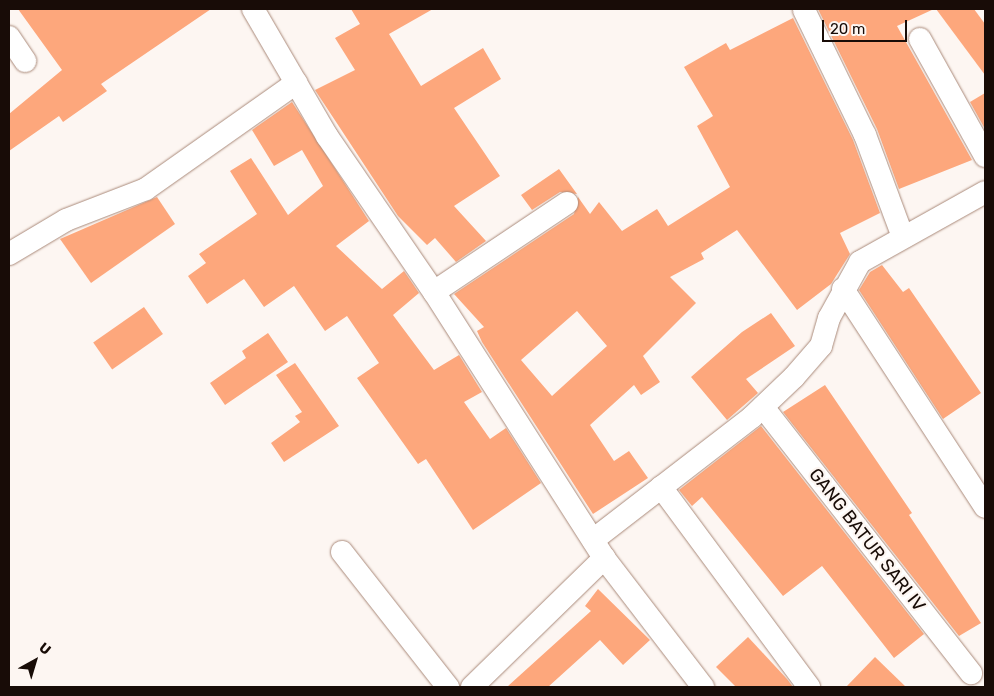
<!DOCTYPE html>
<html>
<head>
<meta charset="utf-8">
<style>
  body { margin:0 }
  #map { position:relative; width:994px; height:696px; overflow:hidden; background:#fdf6f2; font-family:Rubik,sans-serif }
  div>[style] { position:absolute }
  .building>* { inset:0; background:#fda77c; transform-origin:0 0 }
  .roads { filter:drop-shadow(0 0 1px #aa8a7a) drop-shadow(0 0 1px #aa8a7a) }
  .street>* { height:22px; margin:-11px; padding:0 11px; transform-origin:11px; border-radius:11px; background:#fff }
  span { translate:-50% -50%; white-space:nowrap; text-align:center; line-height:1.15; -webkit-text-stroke:4.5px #fdf6f2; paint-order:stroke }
  .street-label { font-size:18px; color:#180c07 }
  .frame { position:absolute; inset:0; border:10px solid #180c07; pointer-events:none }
  .north { position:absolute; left:10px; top:636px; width:50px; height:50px; -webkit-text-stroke:4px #fdf6f2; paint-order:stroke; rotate:39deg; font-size:14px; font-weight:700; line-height:20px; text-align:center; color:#180c07 }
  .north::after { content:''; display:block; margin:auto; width:18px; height:22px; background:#180c07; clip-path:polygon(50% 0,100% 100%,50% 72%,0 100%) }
  .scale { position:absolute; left:822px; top:20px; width:85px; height:22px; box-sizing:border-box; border:2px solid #180c07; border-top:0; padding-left:6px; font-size:15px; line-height:18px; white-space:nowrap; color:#180c07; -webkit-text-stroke:4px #fdf6f2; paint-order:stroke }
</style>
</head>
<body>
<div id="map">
  <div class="building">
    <div style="clip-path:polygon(18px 9px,211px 9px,101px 84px,107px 91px,63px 122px,59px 116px,9px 151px,9px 114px,62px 70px)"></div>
    <div style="clip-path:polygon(351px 9px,433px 9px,389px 34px,421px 86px,483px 48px,501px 79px,454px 108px,500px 176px,454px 206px,486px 241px,456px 262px,435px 238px,427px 245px,398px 216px,315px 90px,355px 70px,335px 38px,360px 24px)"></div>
    <div style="clip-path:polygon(818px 9px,934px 9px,897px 26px,972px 160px,899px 189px,877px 129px)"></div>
    <div style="clip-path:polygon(936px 9px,974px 9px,985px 24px,985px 75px)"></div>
    <div style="clip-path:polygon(evenodd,793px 18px,853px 140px,880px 213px,840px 233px,850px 254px,831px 284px,797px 310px,737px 230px,701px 253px,704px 259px,670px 277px,696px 303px,643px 356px,660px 382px,641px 395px,634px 385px,590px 425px,614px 461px,629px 451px,648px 478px,593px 514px,482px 342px,477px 331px,484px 327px,454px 294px,574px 214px,578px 197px,590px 214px,599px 202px,622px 231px,657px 209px,668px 226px,730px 187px,697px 126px,713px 116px,684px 67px,726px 43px,730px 50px,793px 18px,577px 311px,607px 346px,552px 396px,521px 360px,577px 311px)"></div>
    <div style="clip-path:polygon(985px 93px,985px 129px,970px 102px)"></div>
    <div style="clip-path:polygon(292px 102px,369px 221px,336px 246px,382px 289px,404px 271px,419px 293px,393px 315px,434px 370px,459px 355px,482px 392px,464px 402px,490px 439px,506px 428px,541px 483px,473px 530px,426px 459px,418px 464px,357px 378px,379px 363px,347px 316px,325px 331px,294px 286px,264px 307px,244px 279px,207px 304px,188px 276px,206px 263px,199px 254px,257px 214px,230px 171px,251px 158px,288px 215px,323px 186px,302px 150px,274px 166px,252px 130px)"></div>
    <div style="clip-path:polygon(559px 169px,577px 194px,560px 192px,532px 210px,521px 195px)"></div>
    <div style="clip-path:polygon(157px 197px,175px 224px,91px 283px,60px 239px)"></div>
    <div style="clip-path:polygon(882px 265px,903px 292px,909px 288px,981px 393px,943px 419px,859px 290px,870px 272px)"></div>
    <div style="left:144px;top:307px;width:33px;height:62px;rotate:55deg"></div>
    <div style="clip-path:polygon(771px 313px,795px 346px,746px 379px,758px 393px,727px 420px,691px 377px,742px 332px)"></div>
    <div style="clip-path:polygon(268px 333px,288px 362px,225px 405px,210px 383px,246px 358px,242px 351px)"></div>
    <div style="clip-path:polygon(295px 363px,339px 426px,284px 462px,271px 443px,300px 422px,295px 416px,302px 412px,276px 375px)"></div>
    <div style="clip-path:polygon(825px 385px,912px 513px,909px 515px,981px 623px,959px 636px,783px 412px)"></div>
    <div style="clip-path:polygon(761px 426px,924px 634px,894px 658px,822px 566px,783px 596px,702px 497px,692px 506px,679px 490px)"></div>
    <div style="clip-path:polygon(598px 589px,650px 640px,623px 665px,600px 640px,548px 687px,507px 687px,591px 611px,585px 606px)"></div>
    <div style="clip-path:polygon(748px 637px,787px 679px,793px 687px,736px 687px,716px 667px)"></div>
    <div style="clip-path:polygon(875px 657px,906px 687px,846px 687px)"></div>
  </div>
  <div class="roads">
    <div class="street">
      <div style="left:253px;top:9px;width:147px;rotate:59.8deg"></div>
      <div style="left:327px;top:136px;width:189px;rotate:55.6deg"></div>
      <div style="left:434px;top:292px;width:316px;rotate:57.4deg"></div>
      <div style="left:604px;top:558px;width:163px;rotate:52.5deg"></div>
      <div style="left:804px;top:10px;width:139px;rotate:64deg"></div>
      <div style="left:865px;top:135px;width:109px;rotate:69.6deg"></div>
      <div style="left:9px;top:37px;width:29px;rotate:56deg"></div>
      <div style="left:920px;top:39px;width:134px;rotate:60.9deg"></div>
      <div style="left:9px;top:254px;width:66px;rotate:-30.8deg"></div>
      <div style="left:66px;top:220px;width:86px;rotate:-21.2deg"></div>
      <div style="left:146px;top:189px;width:184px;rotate:-35.2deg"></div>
      <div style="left:843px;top:289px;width:260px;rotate:56.9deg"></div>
      <div style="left:434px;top:292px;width:160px;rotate:-33.8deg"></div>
      <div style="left:763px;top:407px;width:338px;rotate:52deg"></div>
      <div style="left:661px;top:487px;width:249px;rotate:53.5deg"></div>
      <div style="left:593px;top:540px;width:201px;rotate:-37.7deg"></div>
      <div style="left:752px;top:417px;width:58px;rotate:-43.6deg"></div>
      <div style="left:794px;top:377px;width:41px;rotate:-48.9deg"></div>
      <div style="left:821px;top:346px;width:29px;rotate:-74deg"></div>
      <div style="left:829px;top:318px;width:64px;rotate:-61deg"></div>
      <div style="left:860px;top:262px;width:143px;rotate:-29.2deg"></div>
      <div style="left:342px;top:552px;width:172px;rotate:51.9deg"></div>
      <div style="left:472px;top:687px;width:185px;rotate:-44.3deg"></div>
    </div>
  </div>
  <div class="street-label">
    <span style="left:867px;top:540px;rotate:52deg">GANG BATUR SARI IV</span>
  </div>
  <div class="frame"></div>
  <div class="north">U</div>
  <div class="scale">20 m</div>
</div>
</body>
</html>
